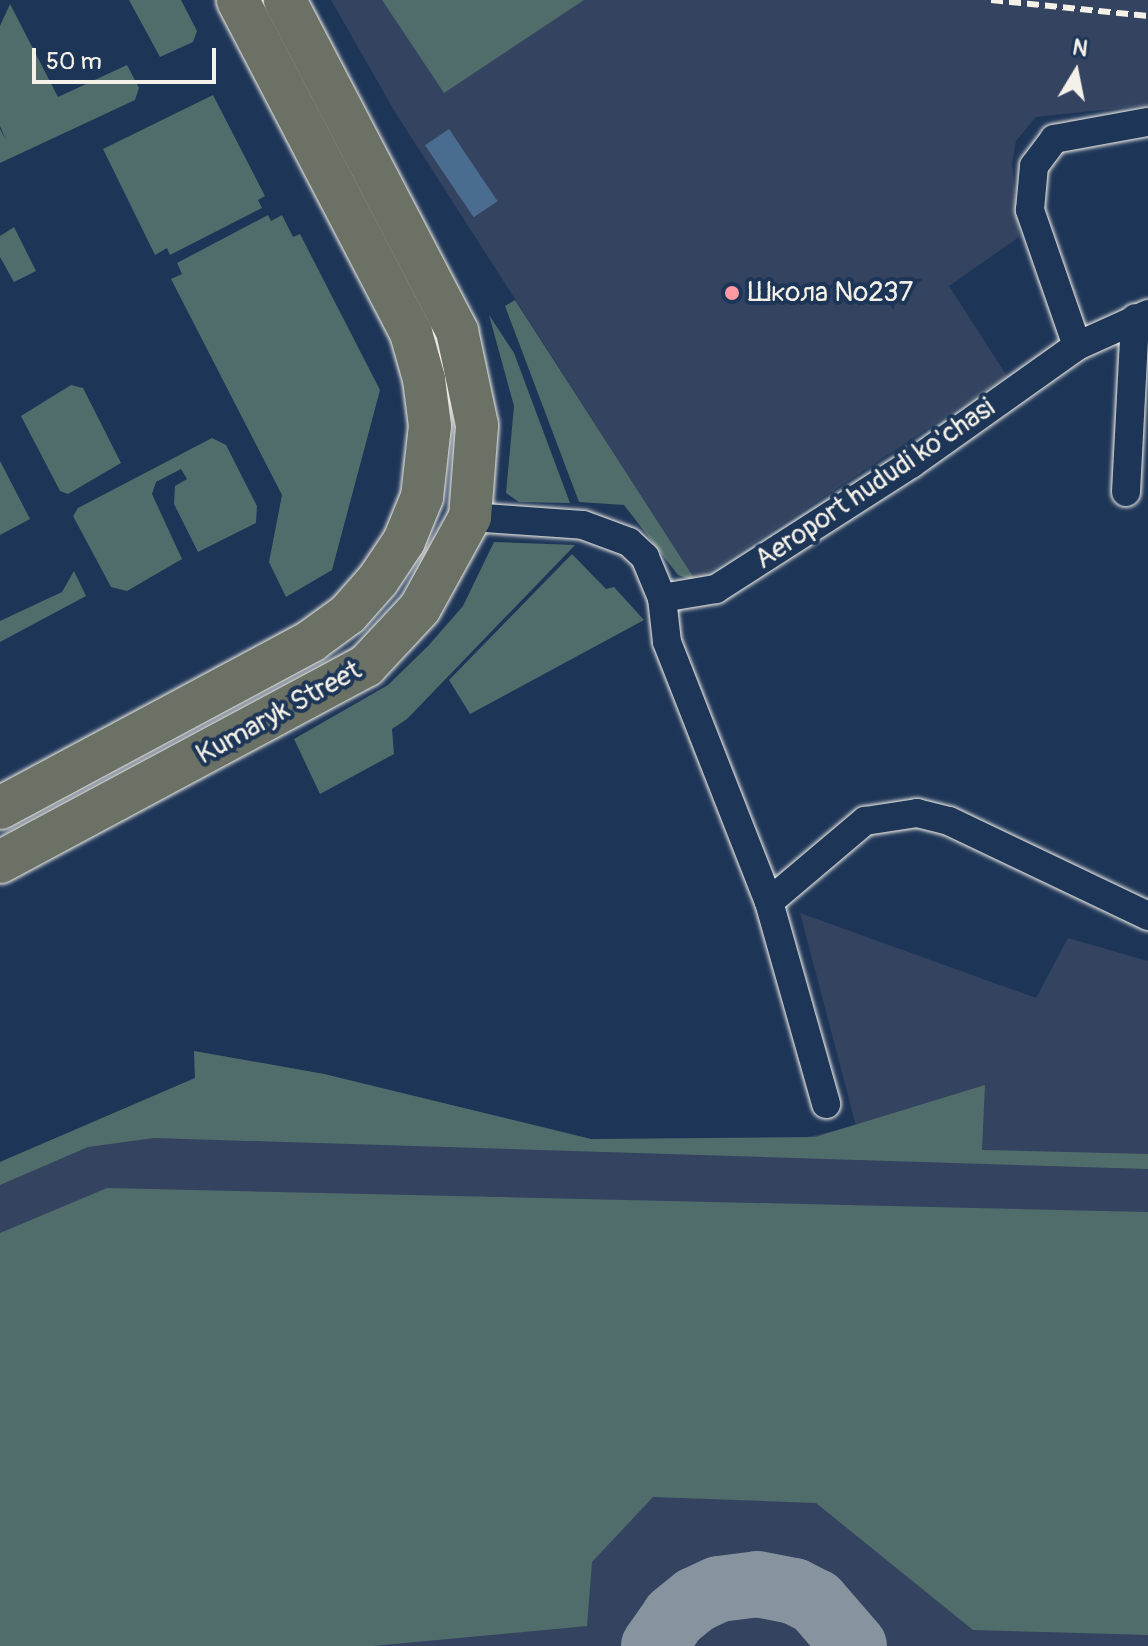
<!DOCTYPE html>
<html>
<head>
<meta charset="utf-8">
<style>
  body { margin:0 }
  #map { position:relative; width:1148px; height:1646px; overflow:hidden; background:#1d3557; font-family:Pangolin,sans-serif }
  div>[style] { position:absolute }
  .built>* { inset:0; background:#34435f }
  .green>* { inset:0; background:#506d6b }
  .water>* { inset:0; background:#496c90; transform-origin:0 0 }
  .taxiway>* { height:66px; margin:-33px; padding:0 33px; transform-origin:33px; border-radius:33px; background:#8893a0 }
  .roads { filter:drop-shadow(0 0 2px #f4f1e8) drop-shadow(0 0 2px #f4f1e8) }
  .minor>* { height:28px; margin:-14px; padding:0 14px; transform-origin:14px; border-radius:14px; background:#1d3557 }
  .primary>* { height:42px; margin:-21px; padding:0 21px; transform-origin:21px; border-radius:21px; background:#6b7165 }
  .rail>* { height:6px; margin-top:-3px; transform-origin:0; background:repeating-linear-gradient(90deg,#f4f1e8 0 12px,transparent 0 18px) }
  .dots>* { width:22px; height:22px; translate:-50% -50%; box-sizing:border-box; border:4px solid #1d3557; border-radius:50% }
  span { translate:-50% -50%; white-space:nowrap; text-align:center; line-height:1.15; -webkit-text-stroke:8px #1d3557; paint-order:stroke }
  .poi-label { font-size:28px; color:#f4f1e8 }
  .left { translate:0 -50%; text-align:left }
  .street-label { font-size:28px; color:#f4f1e8 }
  .north { position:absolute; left:1036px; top:32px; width:80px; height:80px; -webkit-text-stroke:6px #1d3557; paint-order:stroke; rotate:10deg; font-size:22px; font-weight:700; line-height:32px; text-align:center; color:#f4f1e8 }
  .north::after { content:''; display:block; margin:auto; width:28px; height:36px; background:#f4f1e8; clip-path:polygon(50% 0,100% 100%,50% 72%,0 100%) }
  .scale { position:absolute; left:32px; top:48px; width:184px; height:36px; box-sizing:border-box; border:4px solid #f4f1e8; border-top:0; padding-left:10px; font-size:24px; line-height:28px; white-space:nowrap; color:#f4f1e8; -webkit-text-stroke:6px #1d3557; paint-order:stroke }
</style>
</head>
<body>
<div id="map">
  <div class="built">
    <div style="clip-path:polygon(331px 0,1148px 0,1148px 105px,1036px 117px,1016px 141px,1012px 164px,1019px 237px,949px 286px,1007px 376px,696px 581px,395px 112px)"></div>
    <div style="clip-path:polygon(800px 913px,1036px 998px,1068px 938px,1148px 961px,1148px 1646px,0 1646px,0 1162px,195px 1078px,194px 1051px,324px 1074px,591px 1139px,793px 1140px,856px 1126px)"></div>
  </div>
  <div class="green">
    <div style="clip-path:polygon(129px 0,181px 0,197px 31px,193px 42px,160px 57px)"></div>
    <div style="clip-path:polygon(382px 0,584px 0,444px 93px)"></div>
    <div style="clip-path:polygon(10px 4px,58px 97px,127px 65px,139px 88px,135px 100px,0 163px,0 129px,6px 140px,0 126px,0 26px)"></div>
    <div style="clip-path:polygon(213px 95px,265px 196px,258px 200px,262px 208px,170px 255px,167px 248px,155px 255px,103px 149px)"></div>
    <div style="clip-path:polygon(268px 215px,271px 221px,282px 215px,293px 237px,300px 234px,380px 390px,332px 570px,286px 597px,269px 562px,282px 495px,171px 279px,182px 274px,177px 263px)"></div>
    <div style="clip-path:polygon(14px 227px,36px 271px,14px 282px,0 257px,0 236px)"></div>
    <div style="clip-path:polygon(515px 300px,696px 581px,678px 575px,624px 505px,579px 502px,505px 306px)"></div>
    <div style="clip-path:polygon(489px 315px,514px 353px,570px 503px,519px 502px,506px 493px,514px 406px)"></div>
    <div style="clip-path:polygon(71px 385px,83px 388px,121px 463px,68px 494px,60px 491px,21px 416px)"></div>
    <div style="clip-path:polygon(212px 438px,226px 445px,257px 506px,256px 523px,198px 552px,174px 504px,175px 486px,187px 479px,181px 469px,156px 482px,152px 494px,182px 559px,127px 591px,111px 587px,73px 516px,78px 508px)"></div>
    <div style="clip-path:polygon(0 461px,30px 519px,0 535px)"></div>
    <div style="clip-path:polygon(494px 542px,575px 545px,407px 719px,392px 729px,394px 754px,320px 794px,294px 739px,388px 685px,428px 646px,463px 606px)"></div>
    <div style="clip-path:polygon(572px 554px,606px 589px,614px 587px,644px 620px,470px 714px,449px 680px)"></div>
    <div style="clip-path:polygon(74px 571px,86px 596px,0 642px,0 621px,62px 592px)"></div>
    <div style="clip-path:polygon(194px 1051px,324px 1074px,591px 1139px,815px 1137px,985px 1085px,982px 1150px,1148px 1154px,1148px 1169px,154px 1138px,88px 1147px,0 1185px,0 1162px,195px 1078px)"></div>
    <div style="clip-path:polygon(107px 1188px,1148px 1212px,1148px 1635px,973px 1630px,816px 1503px,653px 1497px,592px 1562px,587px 1626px,373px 1646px,0 1646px,0 1233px)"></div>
  </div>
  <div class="water">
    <div style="left:449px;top:129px;width:87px;height:29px;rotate:56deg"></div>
  </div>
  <div class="taxiway">
    <div style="left:654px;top:1646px;width:35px;rotate:-55deg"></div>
    <div style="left:674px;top:1617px;width:27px;rotate:-39deg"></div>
    <div style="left:695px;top:1600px;width:26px;rotate:-25deg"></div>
    <div style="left:719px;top:1589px;width:38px;rotate:-7deg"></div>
    <div style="left:757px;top:1584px;width:38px;rotate:11deg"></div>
    <div style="left:794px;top:1591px;width:25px;rotate:27deg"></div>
    <div style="left:816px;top:1602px;width:58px;rotate:49.2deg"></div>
  </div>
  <div class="roads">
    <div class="minor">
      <div style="left:1077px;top:346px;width:144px;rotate:-109.1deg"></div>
      <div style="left:1030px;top:210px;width:44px;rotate:-84.8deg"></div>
      <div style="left:1034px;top:166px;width:34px;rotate:-53deg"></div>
      <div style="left:1054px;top:139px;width:96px;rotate:-10.3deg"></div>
      <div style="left:1126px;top:492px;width:174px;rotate:-87deg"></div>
      <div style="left:470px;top:517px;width:113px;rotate:4deg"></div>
      <div style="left:583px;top:525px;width:49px;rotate:20.3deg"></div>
      <div style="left:629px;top:542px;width:22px;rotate:43deg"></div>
      <div style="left:645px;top:557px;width:44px;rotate:67.5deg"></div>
      <div style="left:662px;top:598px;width:44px;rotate:83.5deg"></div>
      <div style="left:667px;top:642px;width:279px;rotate:68.6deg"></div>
      <div style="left:769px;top:902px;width:210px;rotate:74.2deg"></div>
      <div style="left:662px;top:598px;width:55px;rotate:-9.5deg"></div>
      <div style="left:716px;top:589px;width:232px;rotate:-32.7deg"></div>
      <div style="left:911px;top:464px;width:204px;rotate:-35.4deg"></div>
      <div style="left:1077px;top:346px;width:78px;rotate:-24.3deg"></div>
      <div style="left:769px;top:902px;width:126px;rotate:-40.2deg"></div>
      <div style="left:865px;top:821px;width:53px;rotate:-8.7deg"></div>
      <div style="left:917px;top:813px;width:33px;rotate:14deg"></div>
      <div style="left:949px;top:821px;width:221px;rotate:25.5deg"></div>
    </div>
    <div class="primary">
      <div style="left:0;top:808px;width:353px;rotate:-28.2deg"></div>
      <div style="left:311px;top:641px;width:46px;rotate:-36.1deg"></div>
      <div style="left:348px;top:614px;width:45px;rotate:-48.6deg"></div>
      <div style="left:378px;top:580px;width:47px;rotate:-56.3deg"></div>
      <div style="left:404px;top:541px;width:48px;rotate:-67.8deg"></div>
      <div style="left:422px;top:497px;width:71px;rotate:-83.6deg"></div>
      <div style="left:430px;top:426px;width:47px;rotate:-97.3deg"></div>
      <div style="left:424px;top:379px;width:48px;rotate:-105.8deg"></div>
      <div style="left:411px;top:333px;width:375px;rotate:-117.5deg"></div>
      <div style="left:0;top:862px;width:415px;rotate:-28.2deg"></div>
      <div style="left:366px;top:666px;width:79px;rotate:-47deg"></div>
      <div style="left:420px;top:608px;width:104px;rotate:-61.2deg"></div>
      <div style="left:470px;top:517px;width:92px;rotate:-85.6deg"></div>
      <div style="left:477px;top:425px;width:96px;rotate:-102deg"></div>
      <div style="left:457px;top:331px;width:373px;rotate:-117.5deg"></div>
    </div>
  </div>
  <div class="rail">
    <div style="left:991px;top:0;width:158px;rotate:5.8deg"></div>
  </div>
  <div class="dots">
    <div style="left:732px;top:293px;background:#ff9aa2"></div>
  </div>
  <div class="poi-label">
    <span class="left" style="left:748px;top:293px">Школа №237</span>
  </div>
  <div class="street-label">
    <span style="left:875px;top:484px;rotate:-34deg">Aeroport hududi ko'chasi</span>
    <span style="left:279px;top:713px;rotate:-29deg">Kumaryk Street</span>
  </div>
  <div class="north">N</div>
  <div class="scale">50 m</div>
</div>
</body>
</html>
